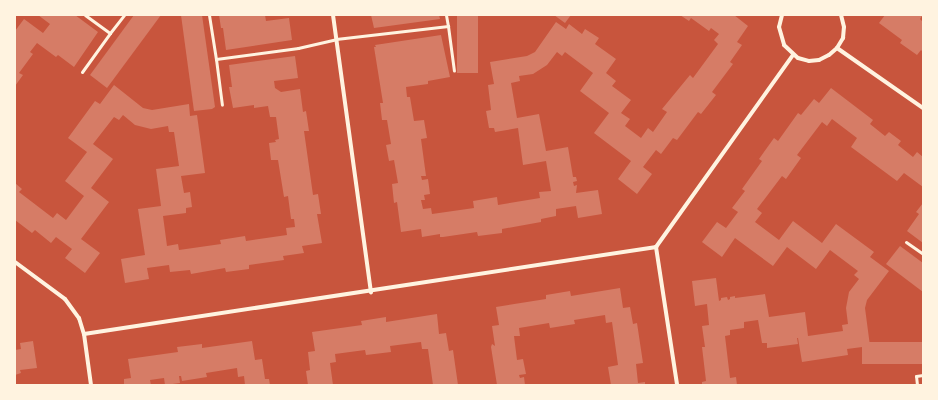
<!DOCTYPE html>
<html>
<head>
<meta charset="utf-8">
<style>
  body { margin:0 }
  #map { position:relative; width:938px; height:400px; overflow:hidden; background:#c8553d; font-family:Jost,sans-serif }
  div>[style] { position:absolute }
  .building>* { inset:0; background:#d67c66; transform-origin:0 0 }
  .service>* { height:3px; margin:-1.5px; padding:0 1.5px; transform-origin:1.5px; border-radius:1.5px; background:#fff3e0 }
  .minor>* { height:4px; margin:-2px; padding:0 2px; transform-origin:2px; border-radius:2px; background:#fff3e0 }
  span { translate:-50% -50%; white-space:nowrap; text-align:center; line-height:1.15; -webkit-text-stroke:4px #fff3e0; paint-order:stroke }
  .frame { position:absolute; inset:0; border:16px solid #fff3e0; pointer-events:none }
</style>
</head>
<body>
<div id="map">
  <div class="building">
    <div style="clip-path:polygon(38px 15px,75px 15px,98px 32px,74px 67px,58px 55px,56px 57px,37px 43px,30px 52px,33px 54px,19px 73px,23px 75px,15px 86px,15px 31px,24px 19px,43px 33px,50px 24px)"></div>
    <div style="clip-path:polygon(134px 15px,161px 15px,107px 88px,90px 75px)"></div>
    <div style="clip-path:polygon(181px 15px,202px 15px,215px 107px,212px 109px,194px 111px)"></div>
    <div style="clip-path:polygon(219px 15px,265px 15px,266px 21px,289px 18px,292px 40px,226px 50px,223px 28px,221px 28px)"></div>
    <div style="clip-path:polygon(371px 15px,439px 15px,440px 19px,374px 28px)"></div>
    <div style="left:457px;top:15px;width:21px;height:58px"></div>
    <div style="clip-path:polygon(554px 15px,571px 15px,565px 23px)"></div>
    <div style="clip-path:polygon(680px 15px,734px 15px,748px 26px,737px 42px,742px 45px,730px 62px,733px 64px,712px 92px,716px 95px,701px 114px,698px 112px,677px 140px,673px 138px,661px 154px,656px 150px,643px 167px,652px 174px,637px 194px,618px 179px,631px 161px,594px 133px,609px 113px,580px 91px,593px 73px,565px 52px,562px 56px,557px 52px,547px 65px,533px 74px,519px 76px,520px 81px,511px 83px,517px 118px,539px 114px,546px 151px,568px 147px,573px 177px,576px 177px,577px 181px,573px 182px,574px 186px,577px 185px,576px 193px,598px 190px,602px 214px,578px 218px,576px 206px,556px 209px,556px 216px,541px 219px,541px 222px,502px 229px,502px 233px,478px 236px,477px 232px,443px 237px,440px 237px,440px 234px,422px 237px,421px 229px,401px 232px,397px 202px,394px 203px,392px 184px,398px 183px,394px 160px,389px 161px,386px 145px,391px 144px,387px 120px,382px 120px,380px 103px,383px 103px,374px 47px,376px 47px,375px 45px,441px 35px,450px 77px,428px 81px,428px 84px,406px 87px,407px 97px,410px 97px,414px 121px,424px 120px,427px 138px,421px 139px,426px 176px,421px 176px,422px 180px,428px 179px,430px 194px,424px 195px,425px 200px,421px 200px,423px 209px,431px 208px,432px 214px,474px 208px,473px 201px,497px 197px,498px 205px,540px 198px,539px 192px,551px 191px,546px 161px,523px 165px,518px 128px,495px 132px,494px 128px,489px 128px,486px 111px,491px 110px,488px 85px,494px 84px,490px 62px,527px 56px,535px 52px,556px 22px,566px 29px,569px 24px,582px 34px,585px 29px,599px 38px,595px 44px,616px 59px,606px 73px,616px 81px,612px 86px,631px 100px,621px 113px,630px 119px,625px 126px,641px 138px,648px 128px,653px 132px,667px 112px,662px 109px,690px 75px,693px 78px,718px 44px,714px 40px,719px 34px,711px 28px,709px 31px,691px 18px,689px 21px)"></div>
    <div style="clip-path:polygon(885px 15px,922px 16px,920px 19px,923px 22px,923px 52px,921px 50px,917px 55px,900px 43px,902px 40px,879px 23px)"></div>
    <div style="clip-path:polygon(295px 56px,298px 78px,274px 81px,275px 88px,281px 92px,300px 89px,303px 112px,306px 111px,309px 131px,304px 131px,313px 195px,318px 194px,321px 214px,317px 214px,322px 243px,302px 246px,304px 253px,283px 256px,284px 260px,249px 265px,249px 269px,226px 272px,225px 268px,191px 274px,190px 270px,170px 272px,169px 265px,147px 268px,149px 279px,125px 283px,121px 259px,145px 255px,138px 209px,161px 206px,156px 169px,179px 166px,174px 132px,169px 132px,168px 126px,151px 129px,135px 125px,123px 115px,119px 120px,114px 117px,93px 144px,113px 159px,91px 188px,109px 202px,81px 239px,100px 253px,85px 273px,65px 258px,72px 249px,56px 237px,51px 243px,35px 230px,32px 233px,15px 220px,15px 183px,22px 189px,19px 192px,53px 218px,57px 213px,66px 220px,84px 196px,65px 181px,87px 152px,68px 138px,95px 101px,100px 104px,114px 85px,143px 108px,152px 110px,189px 104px,190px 116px,197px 115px,205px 173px,181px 176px,184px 193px,190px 192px,192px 207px,186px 208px,186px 213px,163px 216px,167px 246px,178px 244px,179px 250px,221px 244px,220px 240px,245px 236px,246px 241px,287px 235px,286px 228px,295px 227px,294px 219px,291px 219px,288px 196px,284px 197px,278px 160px,271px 160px,269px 143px,276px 142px,275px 140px,279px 139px,276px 117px,270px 117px,268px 106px,254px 108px,254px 105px,233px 108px,229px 87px,232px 87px,229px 65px)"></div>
    <div style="clip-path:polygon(831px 88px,873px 120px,870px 124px,885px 136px,889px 132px,901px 141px,898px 145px,913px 157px,917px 152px,923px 157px,923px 187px,904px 173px,897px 181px,851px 147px,857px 138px,832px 119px,827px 126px,822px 122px,797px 155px,801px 158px,786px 179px,782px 176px,757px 209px,762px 213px,755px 222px,779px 240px,793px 221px,822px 243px,836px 224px,874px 252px,870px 257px,889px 271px,867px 300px,865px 308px,870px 346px,847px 349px,848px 355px,802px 362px,798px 338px,797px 338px,798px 344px,767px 348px,767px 343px,762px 343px,758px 320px,744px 322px,744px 328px,730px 330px,730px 335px,725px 336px,730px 378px,736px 377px,737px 385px,702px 385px,702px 382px,706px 381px,702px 347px,705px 347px,702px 326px,709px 325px,707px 304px,695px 306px,692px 281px,716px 278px,719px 301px,721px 300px,721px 298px,727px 297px,728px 300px,730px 299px,730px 297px,735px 296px,735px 298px,765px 294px,769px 317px,805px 312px,808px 336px,843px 331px,842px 325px,848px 324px,846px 308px,849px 292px,859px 279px,854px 275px,858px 271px,830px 250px,816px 269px,787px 247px,773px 266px,735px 238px,722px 257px,702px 242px,717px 222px,726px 228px,738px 212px,732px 208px,745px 191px,742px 189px,762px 161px,759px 159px,774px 138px,778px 141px,798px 113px,801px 115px,814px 99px,819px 103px)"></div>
    <div style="clip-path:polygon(923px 203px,923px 243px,907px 231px,919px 214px,916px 212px)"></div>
    <div style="clip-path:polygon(900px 246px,923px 263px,923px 292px,886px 264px)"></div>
    <div style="clip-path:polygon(620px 288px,623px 308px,630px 307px,633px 324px,637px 323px,643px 363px,636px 364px,638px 383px,645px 382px,645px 385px,611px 385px,608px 367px,618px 365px,612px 322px,606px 323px,605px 315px,574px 320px,575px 324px,550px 328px,549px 323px,519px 328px,520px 336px,514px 336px,517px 360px,523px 359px,526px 374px,519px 375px,520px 378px,524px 377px,525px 385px,497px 385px,491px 347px,492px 344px,495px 346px,492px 326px,499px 325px,496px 307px,546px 299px,546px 295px,570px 291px,571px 296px)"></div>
    <div style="clip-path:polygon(437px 314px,439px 334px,446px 333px,449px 351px,453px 350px,458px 385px,433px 385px,428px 349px,422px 349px,421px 342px,390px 346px,391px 352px,366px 355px,365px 350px,335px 354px,336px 362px,330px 363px,333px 385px,308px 385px,306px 371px,310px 370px,308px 352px,315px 351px,312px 332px,362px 325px,361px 321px,386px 317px,386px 322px)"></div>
    <div style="clip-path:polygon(33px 341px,37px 368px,20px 370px,21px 373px,15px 375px,15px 350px,21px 349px,20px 343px)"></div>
    <div style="clip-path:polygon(252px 341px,255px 360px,262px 359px,265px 379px,269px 379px,270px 385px,245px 385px,244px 376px,238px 377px,237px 368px,206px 373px,207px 377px,182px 381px,181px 376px,179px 376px,180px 383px,165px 385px,164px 378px,150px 380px,151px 385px,124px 385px,124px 379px,131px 378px,128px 359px,178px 352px,177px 347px,202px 344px,202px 348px)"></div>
    <div style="left:923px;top:342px;width:22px;height:61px;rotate:90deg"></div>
  </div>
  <div class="service">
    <div style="left:85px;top:15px;width:31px;rotate:36deg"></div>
    <div style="left:110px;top:33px;width:23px;rotate:-52deg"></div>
    <div style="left:209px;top:15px;width:45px;rotate:81deg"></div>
    <div style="left:216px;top:59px;width:83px;rotate:-7.6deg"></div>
    <div style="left:298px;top:48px;width:39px;rotate:-13deg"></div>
    <div style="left:336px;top:39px;width:113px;rotate:-6.6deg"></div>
    <div style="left:448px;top:26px;width:45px;rotate:82.4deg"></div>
    <div style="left:446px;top:15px;width:11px;rotate:80deg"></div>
    <div style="left:216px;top:59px;width:46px;rotate:82.6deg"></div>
    <div style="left:82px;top:72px;width:48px;rotate:-54.3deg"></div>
    <div style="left:906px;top:242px;width:21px;rotate:35deg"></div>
    <div style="left:917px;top:385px;width:9px;rotate:-96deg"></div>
    <div style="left:916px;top:376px;width:7px;rotate:-8deg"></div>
  </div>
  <div class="minor">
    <div style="left:333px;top:15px;width:280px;rotate:82.2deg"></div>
    <div style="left:782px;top:15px;width:12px;rotate:104deg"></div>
    <div style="left:779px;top:27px;width:19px;rotate:74deg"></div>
    <div style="left:784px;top:45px;width:19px;rotate:43deg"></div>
    <div style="left:798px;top:58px;width:11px;rotate:15deg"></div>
    <div style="left:809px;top:61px;width:10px;rotate:-6deg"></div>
    <div style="left:819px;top:60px;width:11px;rotate:-27deg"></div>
    <div style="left:829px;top:55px;width:11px;rotate:-41deg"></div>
    <div style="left:837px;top:48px;width:12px;rotate:-59deg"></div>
    <div style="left:843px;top:38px;width:11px;rotate:-85deg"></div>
    <div style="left:844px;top:27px;width:12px;rotate:-104deg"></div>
    <div style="left:837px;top:48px;width:105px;rotate:34.9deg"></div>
    <div style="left:656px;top:247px;width:140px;rotate:81.3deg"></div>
    <div style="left:15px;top:262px;width:62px;rotate:36.5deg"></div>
    <div style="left:65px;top:299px;width:24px;rotate:54deg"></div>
    <div style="left:79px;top:318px;width:17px;rotate:73deg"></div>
    <div style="left:84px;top:334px;width:51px;rotate:82.2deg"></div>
    <div style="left:84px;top:334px;width:579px;rotate:-8.65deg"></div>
    <div style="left:656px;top:247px;width:236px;rotate:-54.5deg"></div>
  </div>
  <div class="frame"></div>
</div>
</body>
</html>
